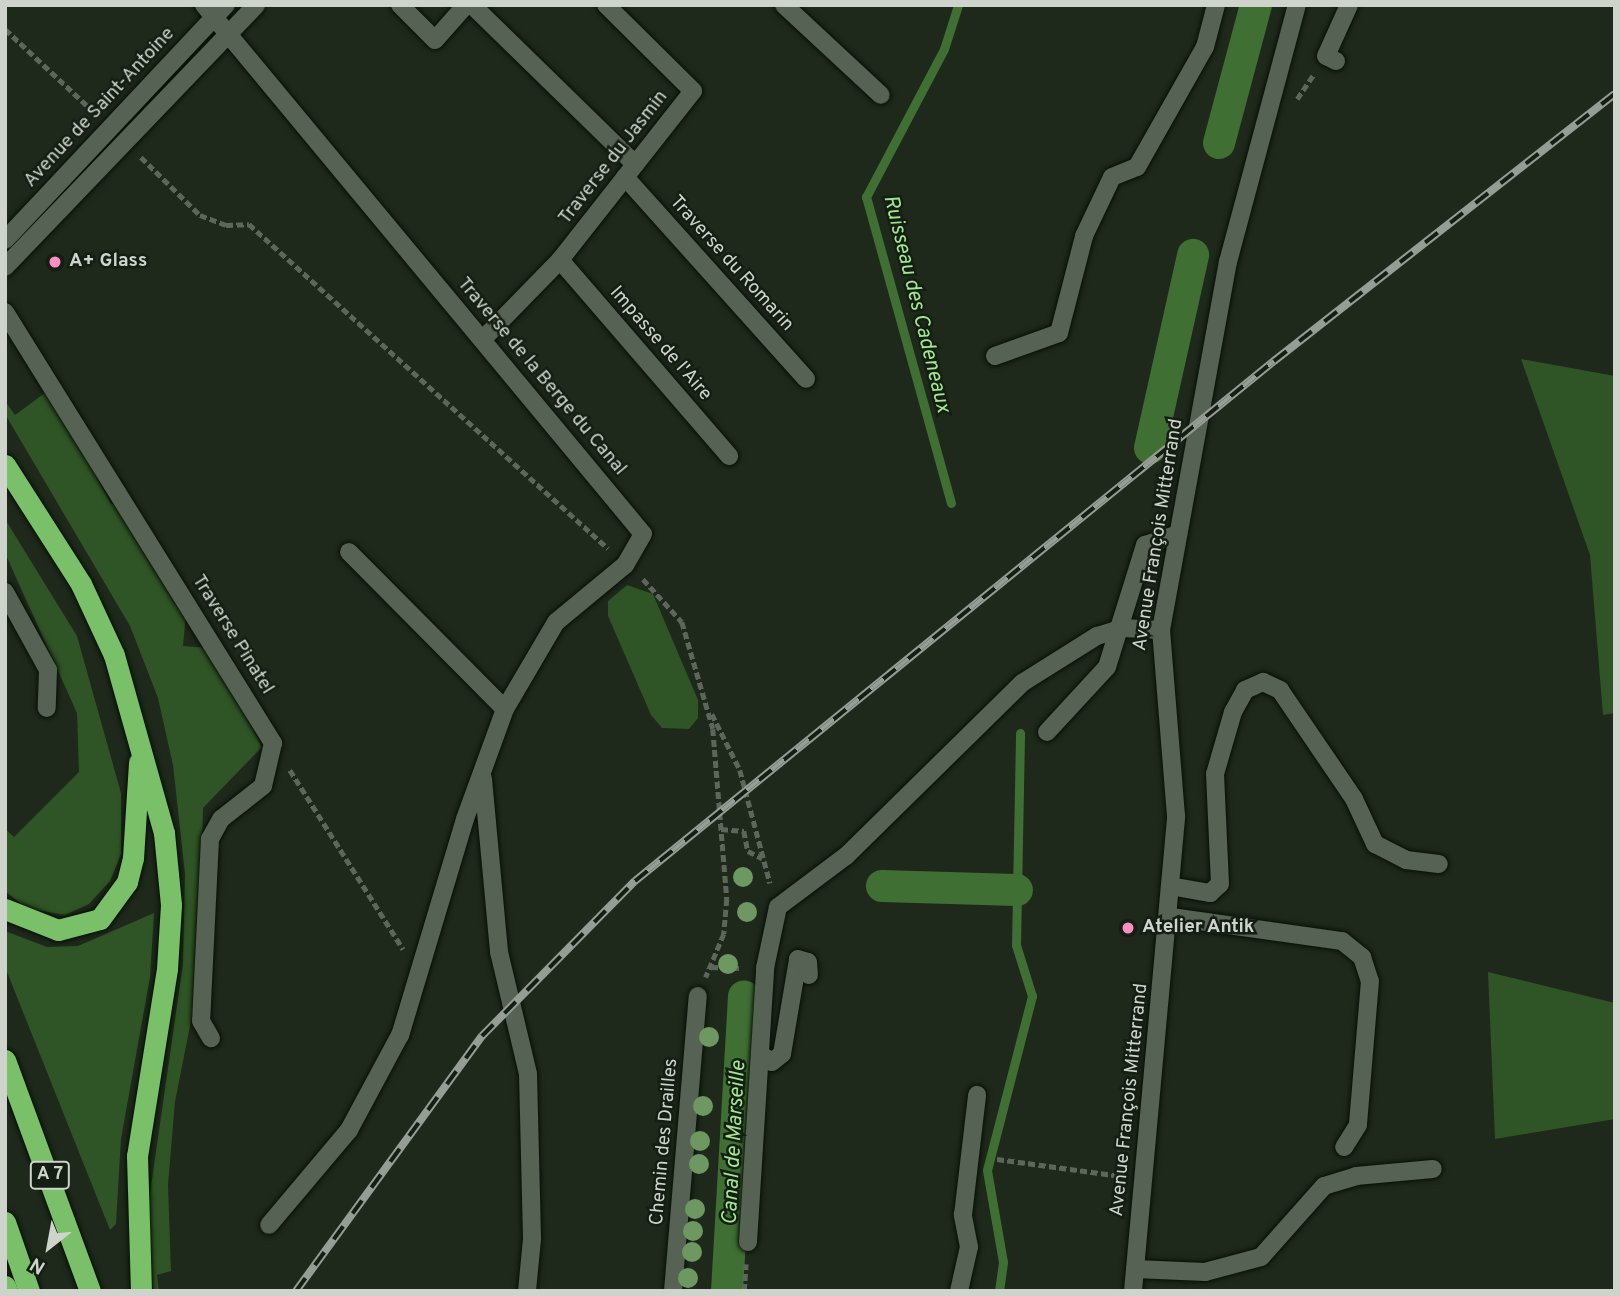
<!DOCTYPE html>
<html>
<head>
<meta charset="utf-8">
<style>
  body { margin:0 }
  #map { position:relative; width:1620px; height:1296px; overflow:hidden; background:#1e281b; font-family:Overpass,sans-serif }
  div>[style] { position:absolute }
  .green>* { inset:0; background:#2f5425 }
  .stream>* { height:9px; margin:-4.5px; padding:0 4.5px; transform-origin:4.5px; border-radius:4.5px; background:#3f6f33 }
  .canal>* { height:32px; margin:-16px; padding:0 16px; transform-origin:16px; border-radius:16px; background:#3f6f33 }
  .path>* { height:4.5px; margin-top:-2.25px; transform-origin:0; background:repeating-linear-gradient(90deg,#5d665b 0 7px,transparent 0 10.5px) }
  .roads { filter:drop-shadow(0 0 2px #071006) drop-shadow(0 0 2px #071006) }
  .lane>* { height:18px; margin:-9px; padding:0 9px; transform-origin:9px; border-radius:9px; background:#566253 }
  .street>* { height:18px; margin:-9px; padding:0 9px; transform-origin:9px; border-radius:9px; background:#566253 }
  .secondary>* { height:18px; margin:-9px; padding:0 9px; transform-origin:9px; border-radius:9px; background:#566253 }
  .highway>* { height:21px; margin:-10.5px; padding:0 10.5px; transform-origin:10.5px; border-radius:10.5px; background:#7ac069 }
  .rail>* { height:8px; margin-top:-4px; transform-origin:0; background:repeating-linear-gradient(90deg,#141e12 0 16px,#969d94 0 32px); box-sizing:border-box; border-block:2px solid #969d94 }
  .trees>* { width:20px; height:20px; margin:-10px; border-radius:50%; background:#6d9862 }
  .dots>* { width:19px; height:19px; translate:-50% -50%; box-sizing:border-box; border:4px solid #141e12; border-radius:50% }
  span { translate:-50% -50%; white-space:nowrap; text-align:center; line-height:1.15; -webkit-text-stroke:5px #141e12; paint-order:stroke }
  .shield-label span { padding:2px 5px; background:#141e12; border:2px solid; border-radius:5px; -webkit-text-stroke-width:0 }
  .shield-label { font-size:18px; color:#ced4cc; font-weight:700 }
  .street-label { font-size:19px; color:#ced4cc }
  .poi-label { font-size:19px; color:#ced4cc; font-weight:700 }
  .left { translate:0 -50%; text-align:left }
  .water-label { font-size:21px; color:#a2e791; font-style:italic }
  .frame { position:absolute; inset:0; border:7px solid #ced4cc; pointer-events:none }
  .north { position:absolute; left:14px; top:1212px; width:70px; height:70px; -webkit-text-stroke:5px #141e12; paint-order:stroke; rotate:211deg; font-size:19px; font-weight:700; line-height:28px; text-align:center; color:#ced4cc }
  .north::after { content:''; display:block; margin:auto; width:24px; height:32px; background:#ced4cc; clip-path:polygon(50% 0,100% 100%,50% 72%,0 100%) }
</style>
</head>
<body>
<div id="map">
  <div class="green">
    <div style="clip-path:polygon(1521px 359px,1615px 376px,1615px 713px,1603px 715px,1590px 555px)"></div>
    <div style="clip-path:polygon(49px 390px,111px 504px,118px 504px,186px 613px,183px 646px,209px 648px,262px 747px,203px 808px,199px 980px,175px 1102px,168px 1185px,171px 1271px,157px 1275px,159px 1291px,153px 1291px,148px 1207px,183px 964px,185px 874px,173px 765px,158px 698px,130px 626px,5px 414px,5px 401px,15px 415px)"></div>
    <div style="clip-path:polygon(5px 519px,77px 636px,121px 793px,121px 854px,110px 881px,89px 904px,65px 915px,26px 908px,5px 891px,5px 829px,14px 837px,79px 772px,77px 713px,5px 553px)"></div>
    <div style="clip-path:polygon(627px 585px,653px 594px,698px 700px,698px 718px,689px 729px,662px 728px,651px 715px,608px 616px,608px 601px)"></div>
    <div style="clip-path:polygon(154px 913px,150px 977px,121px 1139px,116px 1224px,110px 1230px,5px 967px,5px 931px,47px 947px,78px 946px)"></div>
    <div style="clip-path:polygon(1488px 972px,1615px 1003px,1615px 1119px,1495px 1139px)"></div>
  </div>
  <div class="stream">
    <div style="left:951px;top:503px;width:318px;rotate:-105.5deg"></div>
    <div style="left:866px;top:197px;width:167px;rotate:-62.2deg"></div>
    <div style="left:944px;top:49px;width:46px;rotate:-72.3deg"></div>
    <div style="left:999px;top:1291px;width:29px;rotate:-82deg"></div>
    <div style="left:1003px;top:1262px;width:93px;rotate:-99.9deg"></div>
    <div style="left:987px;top:1170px;width:180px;rotate:-75.5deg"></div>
    <div style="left:1032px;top:996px;width:53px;rotate:-107.4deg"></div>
    <div style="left:1016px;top:945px;width:212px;rotate:-88.9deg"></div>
  </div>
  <div class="canal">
    <div style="left:1219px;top:143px;width:143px;rotate:-75deg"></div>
    <div style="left:1150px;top:448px;width:198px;rotate:-77.4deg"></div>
    <div style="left:882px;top:886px;width:135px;rotate:1.7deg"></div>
    <div style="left:727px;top:1291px;width:295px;rotate:-86.7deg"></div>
  </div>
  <div class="path">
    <div style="left:5px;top:29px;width:122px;rotate:43deg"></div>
    <div style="left:1297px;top:99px;width:30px;rotate:-56deg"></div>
    <div style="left:141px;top:157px;width:83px;rotate:44.5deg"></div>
    <div style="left:200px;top:215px;width:28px;rotate:21deg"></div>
    <div style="left:226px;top:225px;width:23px;rotate:-2deg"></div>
    <div style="left:249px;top:224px;width:484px;rotate:42.1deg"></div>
    <div style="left:643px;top:579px;width:58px;rotate:47.8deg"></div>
    <div style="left:682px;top:622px;width:111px;rotate:73.8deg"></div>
    <div style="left:713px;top:729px;width:171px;rotate:85.3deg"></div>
    <div style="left:727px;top:899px;width:35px;rotate:95deg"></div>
    <div style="left:724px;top:934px;width:47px;rotate:112.7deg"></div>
    <div style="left:712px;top:714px;width:63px;rotate:63.4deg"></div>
    <div style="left:740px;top:770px;width:117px;rotate:75.1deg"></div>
    <div style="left:290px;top:770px;width:212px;rotate:57.7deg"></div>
    <div style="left:721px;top:829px;width:23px;rotate:5deg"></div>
    <div style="left:744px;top:831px;width:20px;rotate:79deg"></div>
    <div style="left:748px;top:851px;width:16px;rotate:27deg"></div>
    <div style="left:711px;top:967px;width:31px;rotate:2deg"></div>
    <div style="left:997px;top:1159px;width:125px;rotate:7.8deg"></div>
    <div style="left:744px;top:1291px;width:27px;rotate:-86deg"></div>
  </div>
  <div class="roads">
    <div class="lane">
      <div style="left:784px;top:5px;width:132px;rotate:42.9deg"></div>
      <div style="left:1336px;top:61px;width:11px;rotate:-153deg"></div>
      <div style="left:1326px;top:56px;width:56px;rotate:-65.7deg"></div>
      <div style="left:5px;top:267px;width:363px;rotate:-46.2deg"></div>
      <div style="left:995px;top:356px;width:68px;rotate:-19.8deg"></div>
      <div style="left:1059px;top:333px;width:100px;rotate:-75.5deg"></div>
      <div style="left:1084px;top:236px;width:65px;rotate:-64.6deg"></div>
      <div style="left:1112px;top:177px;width:27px;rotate:-22deg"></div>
      <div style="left:1137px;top:167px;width:138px;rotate:-60.5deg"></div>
      <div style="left:1205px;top:47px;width:43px;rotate:-75.3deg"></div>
      <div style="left:1123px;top:628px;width:38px;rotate:3deg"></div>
      <div style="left:1047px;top:732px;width:88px;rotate:-47.3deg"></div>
      <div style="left:1107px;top:667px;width:128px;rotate:-72.7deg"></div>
      <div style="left:1145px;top:545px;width:35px;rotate:-18deg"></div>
      <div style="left:1170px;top:886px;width:41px;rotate:9.9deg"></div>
      <div style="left:1210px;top:893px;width:13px;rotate:-42deg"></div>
      <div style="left:1220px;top:884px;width:110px;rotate:-92.6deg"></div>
      <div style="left:1215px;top:774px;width:65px;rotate:-73.8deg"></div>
      <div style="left:1233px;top:712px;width:25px;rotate:-61deg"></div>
      <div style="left:1245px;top:690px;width:20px;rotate:-24deg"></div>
      <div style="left:1263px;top:682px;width:19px;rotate:25deg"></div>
      <div style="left:1280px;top:690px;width:132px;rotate:55.8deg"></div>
      <div style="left:1354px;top:799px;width:50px;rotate:65deg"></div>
      <div style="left:1375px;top:844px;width:35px;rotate:27deg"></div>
      <div style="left:1406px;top:860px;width:33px;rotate:7deg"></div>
      <div style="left:1171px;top:917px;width:173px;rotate:8deg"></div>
      <div style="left:1342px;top:941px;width:26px;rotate:39deg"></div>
      <div style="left:1362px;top:957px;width:25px;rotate:72deg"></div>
      <div style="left:1370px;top:981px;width:144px;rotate:94.8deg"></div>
      <div style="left:1358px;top:1125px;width:26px;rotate:122deg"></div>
      <div style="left:1135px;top:1269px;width:70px;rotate:2.5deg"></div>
      <div style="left:1205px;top:1272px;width:58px;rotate:-15deg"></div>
      <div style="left:1261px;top:1257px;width:95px;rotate:-48.4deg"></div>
      <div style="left:1324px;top:1186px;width:34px;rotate:-17deg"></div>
      <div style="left:1356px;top:1176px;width:77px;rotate:-5.2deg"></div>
    </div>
    <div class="street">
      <div style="left:204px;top:5px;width:687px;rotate:50.31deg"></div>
      <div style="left:643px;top:534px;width:36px;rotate:120deg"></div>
      <div style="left:625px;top:565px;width:89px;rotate:140.4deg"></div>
      <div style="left:556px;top:622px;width:101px;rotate:120.4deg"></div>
      <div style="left:505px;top:709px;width:117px;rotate:110deg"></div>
      <div style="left:465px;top:819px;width:226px;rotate:106.7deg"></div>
      <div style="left:400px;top:1035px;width:108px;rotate:118.2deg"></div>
      <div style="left:349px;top:1130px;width:124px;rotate:130.1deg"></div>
      <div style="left:400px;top:5px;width:49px;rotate:45deg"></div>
      <div style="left:435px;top:40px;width:47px;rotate:-48.5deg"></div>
      <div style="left:472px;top:5px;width:228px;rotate:44.3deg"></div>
      <div style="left:625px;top:177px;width:271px;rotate:48.1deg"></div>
      <div style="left:560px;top:260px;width:259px;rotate:49.2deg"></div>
      <div style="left:5px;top:312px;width:508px;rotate:58.13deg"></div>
      <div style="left:273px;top:743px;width:44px;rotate:103.1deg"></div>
      <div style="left:263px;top:786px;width:53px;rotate:141.8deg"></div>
      <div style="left:221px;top:819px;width:23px;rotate:119deg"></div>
      <div style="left:210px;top:839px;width:182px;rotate:92.8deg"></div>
      <div style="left:201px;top:1021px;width:20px;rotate:60deg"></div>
      <div style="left:483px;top:339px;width:110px;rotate:-45.7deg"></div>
      <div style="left:560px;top:260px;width:215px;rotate:-51.8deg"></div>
      <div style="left:693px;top:91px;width:122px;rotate:-135.3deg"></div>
      <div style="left:349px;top:552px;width:221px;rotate:45.2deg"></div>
      <div style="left:5px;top:592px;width:89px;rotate:61.1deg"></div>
      <div style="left:48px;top:670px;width:38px;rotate:92deg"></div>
      <div style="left:483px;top:779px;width:174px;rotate:84.7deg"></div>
      <div style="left:499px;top:952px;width:125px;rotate:76.6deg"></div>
      <div style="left:528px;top:1074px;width:165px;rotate:88.6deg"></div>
      <div style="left:532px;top:1239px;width:52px;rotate:95.5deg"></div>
      <div style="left:760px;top:1054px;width:14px;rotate:34deg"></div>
      <div style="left:772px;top:1062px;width:13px;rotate:-39deg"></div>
      <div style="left:782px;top:1054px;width:96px;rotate:-80.4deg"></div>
      <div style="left:798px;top:959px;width:10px;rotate:17deg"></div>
      <div style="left:808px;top:962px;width:13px;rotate:86deg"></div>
      <div style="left:748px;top:1242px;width:275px;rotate:-86.4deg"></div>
      <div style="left:765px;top:968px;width:62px;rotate:-78deg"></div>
      <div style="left:778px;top:907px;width:85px;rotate:-36.9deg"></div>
      <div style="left:846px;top:856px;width:247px;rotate:-44.5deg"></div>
      <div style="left:1022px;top:683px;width:89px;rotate:-32.1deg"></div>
      <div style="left:1097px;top:636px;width:27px;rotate:-17deg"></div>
      <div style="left:673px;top:1291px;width:296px;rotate:-85.2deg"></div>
      <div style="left:959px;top:1291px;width:45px;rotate:-77.2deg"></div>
      <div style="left:969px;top:1247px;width:33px;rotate:-101deg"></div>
      <div style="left:963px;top:1215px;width:121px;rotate:-83.3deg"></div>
    </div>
    <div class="secondary">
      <div style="left:5px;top:240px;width:323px;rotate:-46.8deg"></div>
      <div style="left:1133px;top:1291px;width:477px;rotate:-84.8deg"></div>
      <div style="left:1176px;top:816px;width:187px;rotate:-94.6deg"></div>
      <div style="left:1161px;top:630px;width:374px;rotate:-79.7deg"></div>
      <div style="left:1228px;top:262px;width:266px;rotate:-75deg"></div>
    </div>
    <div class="highway">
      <div style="left:5px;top:465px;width:141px;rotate:57.4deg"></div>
      <div style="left:81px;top:584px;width:78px;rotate:65.1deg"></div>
      <div style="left:114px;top:655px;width:185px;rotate:74.3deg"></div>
      <div style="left:164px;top:833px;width:72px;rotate:84.4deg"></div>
      <div style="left:171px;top:905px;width:64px;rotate:93.6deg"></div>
      <div style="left:167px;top:969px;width:189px;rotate:99.1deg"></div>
      <div style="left:137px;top:1156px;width:135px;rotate:88.3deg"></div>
      <div style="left:5px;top:909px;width:57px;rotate:21.6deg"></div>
      <div style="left:58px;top:930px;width:43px;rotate:-14.7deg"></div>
      <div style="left:100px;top:919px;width:46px;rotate:-53.9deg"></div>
      <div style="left:127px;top:882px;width:25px;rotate:-76deg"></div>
      <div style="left:133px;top:858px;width:96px;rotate:-86.4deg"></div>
      <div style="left:5px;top:1060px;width:246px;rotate:69.8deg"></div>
      <div style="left:5px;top:1222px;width:73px;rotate:70.8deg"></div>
      <div style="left:5px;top:1286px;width:5px;rotate:68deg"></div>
    </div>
  </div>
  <div class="rail">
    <div style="left:296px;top:1291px;width:316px;rotate:-53.9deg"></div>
    <div style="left:482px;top:1036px;width:218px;rotate:-45.4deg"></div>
    <div style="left:635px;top:881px;width:824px;rotate:-39.14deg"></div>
    <div style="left:1274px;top:361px;width:433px;rotate:-38.1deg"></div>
  </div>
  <div class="trees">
    <div style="left:743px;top:877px"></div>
    <div style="left:747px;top:912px"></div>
    <div style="left:728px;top:964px"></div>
    <div style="left:709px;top:1037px"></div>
    <div style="left:703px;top:1106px"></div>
    <div style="left:700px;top:1141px"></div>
    <div style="left:699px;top:1164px"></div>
    <div style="left:695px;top:1209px"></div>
    <div style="left:693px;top:1231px"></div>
    <div style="left:692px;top:1252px"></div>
    <div style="left:688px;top:1278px"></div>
  </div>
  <div class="dots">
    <div style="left:55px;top:262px;background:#fb8fc5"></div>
    <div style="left:1128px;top:928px;background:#fb8fc5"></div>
  </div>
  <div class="shield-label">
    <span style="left:50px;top:1175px">A 7</span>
  </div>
  <div class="street-label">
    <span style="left:100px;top:108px;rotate:-47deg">Avenue de Saint-Antoine</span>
    <span style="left:614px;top:158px;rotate:-52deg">Traverse du Jasmin</span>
    <span style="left:731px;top:264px;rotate:48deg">Traverse du Romarin</span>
    <span style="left:660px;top:344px;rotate:49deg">Impasse de l'Aire</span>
    <span style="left:541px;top:377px;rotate:50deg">Traverse de la Berge du Canal</span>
    <span style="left:1159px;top:535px;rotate:-81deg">Avenue François Mitterrand</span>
    <span style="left:232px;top:635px;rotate:58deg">Traverse Pinatel</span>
    <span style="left:1130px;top:1100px;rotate:-84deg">Avenue François Mitterrand</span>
    <span style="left:665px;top:1142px;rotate:-85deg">Chemin des Drailles</span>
  </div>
  <div class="poi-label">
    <span class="left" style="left:69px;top:262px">A+ Glass</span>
    <span class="left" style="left:1142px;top:928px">Atelier Antik</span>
  </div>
  <div class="water-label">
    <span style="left:916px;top:304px;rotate:76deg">Ruisseau des Cadeneaux</span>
    <span style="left:735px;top:1143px;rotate:-87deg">Canal de Marseille</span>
  </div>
  <div class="frame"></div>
  <div class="north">N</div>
</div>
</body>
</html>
